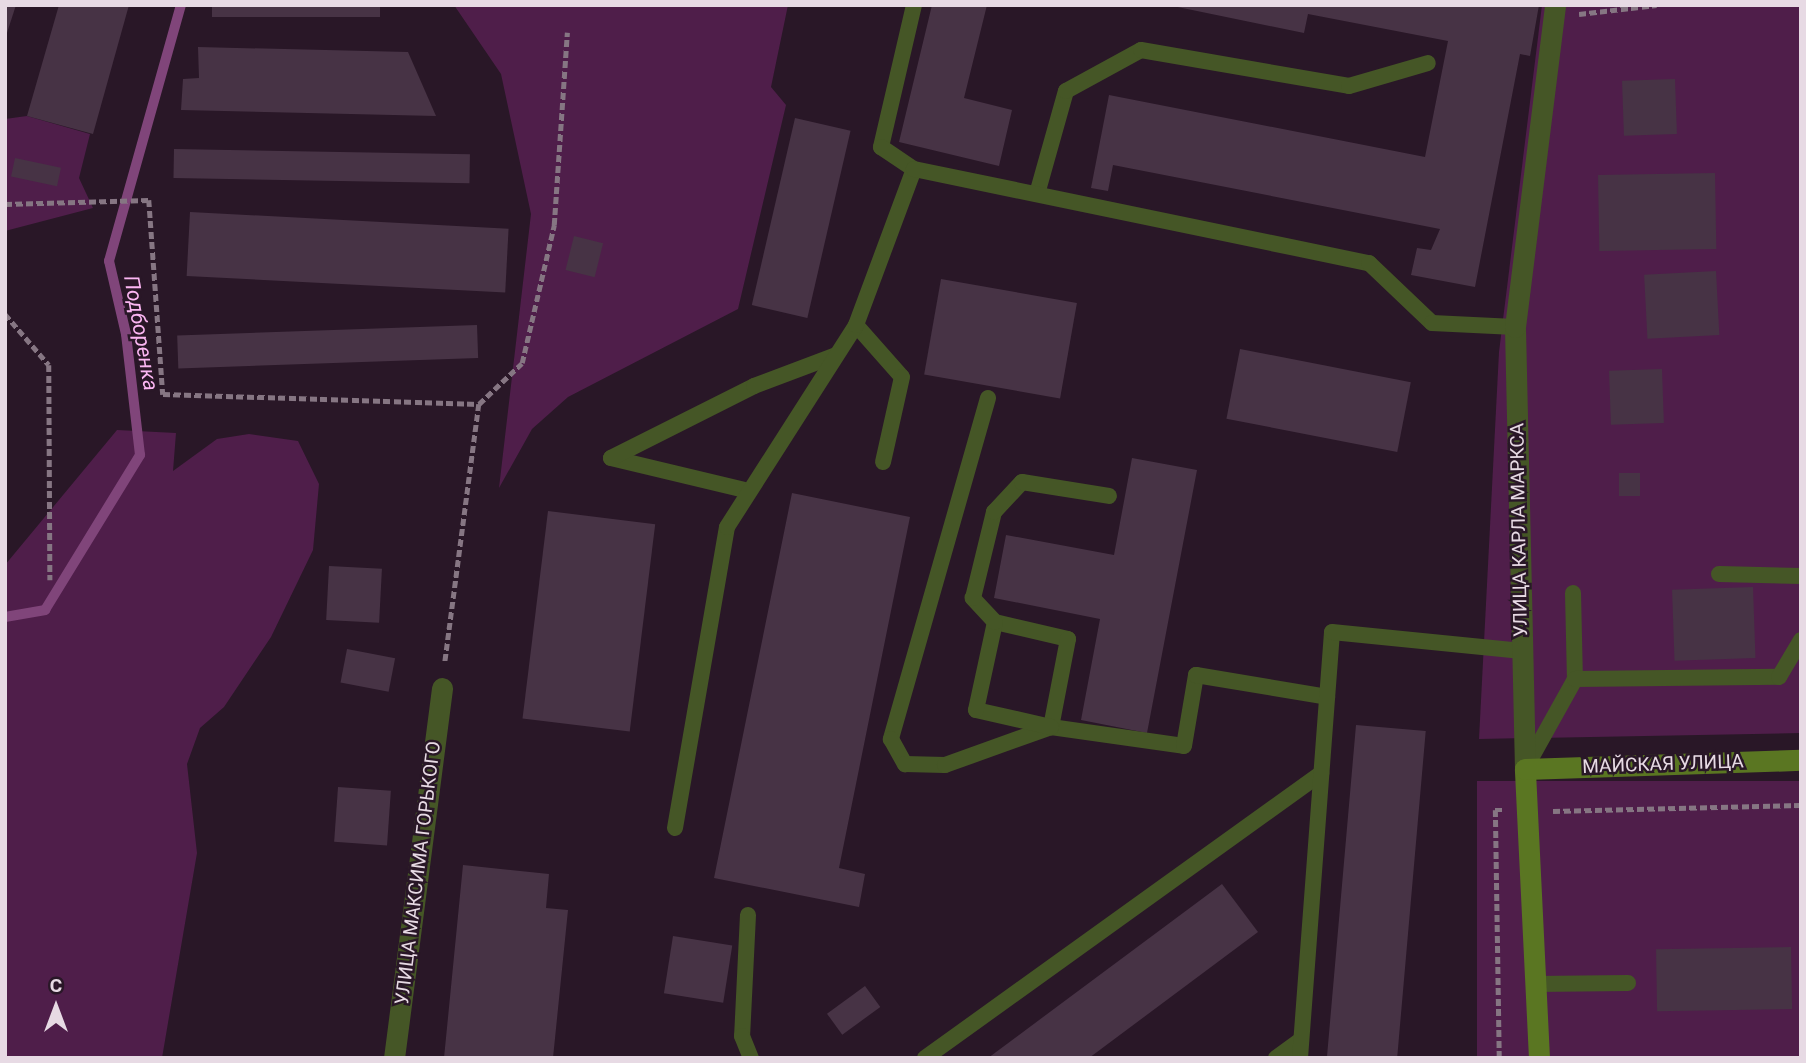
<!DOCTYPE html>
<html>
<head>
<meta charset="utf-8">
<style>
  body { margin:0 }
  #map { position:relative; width:1806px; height:1063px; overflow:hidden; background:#291727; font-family:Roboto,sans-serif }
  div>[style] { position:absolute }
  .green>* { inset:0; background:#4f1e4a; transform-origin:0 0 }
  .stream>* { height:10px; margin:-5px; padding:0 5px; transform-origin:5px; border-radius:5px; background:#80457a }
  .building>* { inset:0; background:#473345; transform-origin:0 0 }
  .path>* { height:4.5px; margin-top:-2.25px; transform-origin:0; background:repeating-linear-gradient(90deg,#867683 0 7px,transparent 0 10.5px) }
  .lane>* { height:16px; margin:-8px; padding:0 8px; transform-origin:8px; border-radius:8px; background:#455626 }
  .street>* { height:21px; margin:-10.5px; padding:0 10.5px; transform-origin:10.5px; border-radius:10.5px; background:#455626 }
  .secondary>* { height:21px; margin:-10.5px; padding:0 10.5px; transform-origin:10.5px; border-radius:10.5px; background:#5a7622 }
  span { translate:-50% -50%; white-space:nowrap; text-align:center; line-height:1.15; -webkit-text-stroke:5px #291727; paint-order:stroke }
  .street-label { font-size:19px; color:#e7dae4 }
  .water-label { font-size:21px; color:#fbb6f2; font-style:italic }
  .frame { position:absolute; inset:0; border:7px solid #e7dae4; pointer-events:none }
  .north { position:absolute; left:21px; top:972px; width:70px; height:70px; -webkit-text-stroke:5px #291727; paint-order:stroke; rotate:0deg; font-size:19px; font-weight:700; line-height:28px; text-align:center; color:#e7dae4 }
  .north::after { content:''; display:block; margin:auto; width:24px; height:32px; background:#e7dae4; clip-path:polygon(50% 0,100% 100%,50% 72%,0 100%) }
</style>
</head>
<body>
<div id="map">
  <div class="green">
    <div style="clip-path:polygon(454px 5px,788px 5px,771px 87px,786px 105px,738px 309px,568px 397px,532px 429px,499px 488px,531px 214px,501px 74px)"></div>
    <div style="clip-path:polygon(1542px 5px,1801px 5px,1801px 733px,1479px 739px,1499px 352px)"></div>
    <div style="clip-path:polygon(27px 116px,90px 134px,79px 178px,93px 208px,5px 231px,5px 119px)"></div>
    <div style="clip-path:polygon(117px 430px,176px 433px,173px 471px,217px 439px,249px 434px,298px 441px,319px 484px,313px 550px,271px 637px,224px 707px,200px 728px,187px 764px,197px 853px,162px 1058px,5px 1058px,5px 565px)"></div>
    <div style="left:1801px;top:781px;width:277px;height:324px;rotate:90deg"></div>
  </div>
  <div class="stream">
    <div style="left:5px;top:617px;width:41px;rotate:-9.9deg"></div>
    <div style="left:45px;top:610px;width:182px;rotate:-58.5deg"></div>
    <div style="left:140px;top:455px;width:122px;rotate:-96.6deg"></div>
    <div style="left:126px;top:334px;width:75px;rotate:-103.1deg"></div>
    <div style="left:109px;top:261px;width:266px;rotate:-74.3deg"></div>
  </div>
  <div class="building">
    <div style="clip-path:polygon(5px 5px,16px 5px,6px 36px,5px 36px)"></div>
    <div style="clip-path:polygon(59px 5px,129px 5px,93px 134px,27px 116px)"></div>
    <div style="left:212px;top:5px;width:168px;height:12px"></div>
    <div style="clip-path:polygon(932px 5px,987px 5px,964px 98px,1012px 110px,999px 166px,899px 142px)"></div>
    <div style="clip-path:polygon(1168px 5px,1539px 5px,1530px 56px,1520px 54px,1475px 287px,1411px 275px,1417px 248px,1431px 250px,1440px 229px,1113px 165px,1108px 191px,1091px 188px,1109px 95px,1425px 157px,1448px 41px,1308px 14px,1304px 33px)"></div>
    <div style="clip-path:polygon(198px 47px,408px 52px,436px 116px,181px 110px,183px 79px,199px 78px)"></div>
    <div style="left:1675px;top:79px;width:55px;height:53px;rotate:88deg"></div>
    <div style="left:795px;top:118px;width:57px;height:192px;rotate:13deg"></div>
    <div style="left:174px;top:149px;width:296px;height:29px;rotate:1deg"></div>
    <div style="left:15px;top:158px;width:47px;height:19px;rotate:12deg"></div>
    <div style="left:1715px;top:173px;width:76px;height:117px;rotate:89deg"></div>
    <div style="left:190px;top:212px;width:319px;height:64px;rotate:3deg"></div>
    <div style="left:574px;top:236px;width:30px;height:35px;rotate:14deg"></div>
    <div style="left:1716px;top:271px;width:64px;height:72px;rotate:87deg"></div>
    <div style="left:941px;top:279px;width:138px;height:97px;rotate:10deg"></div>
    <div style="left:477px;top:325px;width:33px;height:300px;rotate:88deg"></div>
    <div style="left:1240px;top:349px;width:174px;height:71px;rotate:11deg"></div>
    <div style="left:1662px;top:369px;width:54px;height:53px;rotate:88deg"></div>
    <div style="clip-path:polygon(1132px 458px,1197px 470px,1147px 733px,1081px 720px,1100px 619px,994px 598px,1006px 535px,1114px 555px)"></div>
    <div style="left:1619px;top:473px;width:21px;height:23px"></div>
    <div style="clip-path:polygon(792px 493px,910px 517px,839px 868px,865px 874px,859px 907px,714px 878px)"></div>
    <div style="left:548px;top:511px;width:108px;height:209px;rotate:7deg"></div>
    <div style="left:329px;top:566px;width:53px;height:54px;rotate:3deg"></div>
    <div style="left:1753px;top:587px;width:71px;height:81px;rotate:88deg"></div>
    <div style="left:347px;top:649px;width:49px;height:34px;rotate:11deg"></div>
    <div style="left:1356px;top:725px;width:70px;height:334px;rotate:5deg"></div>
    <div style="left:338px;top:787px;width:53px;height:55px;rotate:4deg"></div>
    <div style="clip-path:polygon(463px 865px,549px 874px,546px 908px,568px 910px,553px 1058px,444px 1058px)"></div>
    <div style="clip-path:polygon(1222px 884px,1258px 932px,1089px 1058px,988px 1058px)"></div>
    <div style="left:673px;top:936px;width:60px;height:58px;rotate:9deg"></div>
    <div style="left:1791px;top:947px;width:62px;height:135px;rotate:89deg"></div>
    <div style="left:865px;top:986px;width:26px;height:47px;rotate:54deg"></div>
  </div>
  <div class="path">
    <div style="left:1579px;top:14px;width:78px;rotate:-6.7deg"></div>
    <div style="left:5px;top:204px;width:144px;rotate:-1.6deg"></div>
    <div style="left:149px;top:200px;width:195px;rotate:85.9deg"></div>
    <div style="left:163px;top:394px;width:316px;rotate:1.8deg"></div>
    <div style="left:479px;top:404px;width:261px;rotate:97.5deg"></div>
    <div style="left:5px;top:314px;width:67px;rotate:49.2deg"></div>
    <div style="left:49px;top:365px;width:215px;rotate:89.7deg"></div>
    <div style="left:479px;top:404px;width:59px;rotate:-43.6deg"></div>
    <div style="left:522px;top:363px;width:142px;rotate:-76.9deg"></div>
    <div style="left:554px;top:225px;width:193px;rotate:-86.1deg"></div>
    <div style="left:1553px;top:811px;width:248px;rotate:-1.4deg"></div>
    <div style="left:1499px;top:1058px;width:248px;rotate:-90.9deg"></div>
    <div style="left:1495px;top:810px;width:7px"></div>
  </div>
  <div class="lane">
    <div style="left:914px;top:5px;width:146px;rotate:103.1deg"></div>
    <div style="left:881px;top:147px;width:40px;rotate:34deg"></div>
    <div style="left:1037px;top:194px;width:107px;rotate:-74.3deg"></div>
    <div style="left:1066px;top:91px;width:85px;rotate:-28.7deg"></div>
    <div style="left:1141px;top:50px;width:211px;rotate:9.8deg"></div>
    <div style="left:1349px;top:86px;width:82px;rotate:-16.2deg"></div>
    <div style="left:856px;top:325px;width:69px;rotate:48.5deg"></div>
    <div style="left:902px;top:377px;width:87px;rotate:102.6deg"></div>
    <div style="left:988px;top:398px;width:355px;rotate:105.9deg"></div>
    <div style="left:891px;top:739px;width:29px;rotate:61deg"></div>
    <div style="left:905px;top:764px;width:40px;rotate:1.4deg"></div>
    <div style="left:945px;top:765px;width:113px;rotate:-19.7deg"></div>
    <div style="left:1051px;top:727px;width:134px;rotate:8.1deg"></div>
    <div style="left:1184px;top:746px;width:72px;rotate:-80.4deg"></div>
    <div style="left:1196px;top:675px;width:133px;rotate:9.5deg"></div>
    <div style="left:749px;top:491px;width:142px;rotate:-166.6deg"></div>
    <div style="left:611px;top:458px;width:160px;rotate:-26.7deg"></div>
    <div style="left:754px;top:386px;width:88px;rotate:-20.7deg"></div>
    <div style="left:1719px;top:574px;width:82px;rotate:1.4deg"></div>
    <div style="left:1573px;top:593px;width:86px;rotate:88.7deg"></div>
    <div style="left:995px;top:622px;width:75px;rotate:13.1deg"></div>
    <div style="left:1068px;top:639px;width:90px;rotate:100.9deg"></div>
    <div style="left:1051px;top:727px;width:77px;rotate:-167.2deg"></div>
    <div style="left:976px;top:710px;width:90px;rotate:-77.8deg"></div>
    <div style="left:995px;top:622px;width:33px;rotate:-133deg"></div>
    <div style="left:973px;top:598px;width:89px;rotate:-76.3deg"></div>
    <div style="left:994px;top:512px;width:41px;rotate:-47deg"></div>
    <div style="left:1022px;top:482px;width:88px;rotate:9.1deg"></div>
    <div style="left:1525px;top:769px;width:103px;rotate:-60.9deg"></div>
    <div style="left:1575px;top:679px;width:204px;rotate:-0.6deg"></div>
    <div style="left:1779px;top:677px;width:43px;rotate:-59.3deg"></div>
    <div style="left:675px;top:828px;width:305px;rotate:-80.2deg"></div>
    <div style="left:727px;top:527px;width:240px;rotate:-57.4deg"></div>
    <div style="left:856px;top:325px;width:166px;rotate:-69.6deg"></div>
    <div style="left:914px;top:169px;width:465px;rotate:11.7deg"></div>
    <div style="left:1369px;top:263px;width:87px;rotate:43.6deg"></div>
    <div style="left:1432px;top:323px;width:83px;rotate:2.8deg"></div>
    <div style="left:748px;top:915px;width:121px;rotate:92.8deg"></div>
    <div style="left:742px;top:1036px;width:24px;rotate:68deg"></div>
    <div style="left:1535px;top:984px;width:93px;rotate:-0.6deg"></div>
    <div style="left:925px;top:1058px;width:488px;rotate:-35.7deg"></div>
    <div style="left:1276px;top:1058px;width:31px;rotate:-36deg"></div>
    <div style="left:1300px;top:1058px;width:427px;rotate:-85.7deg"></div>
    <div style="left:1332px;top:632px;width:191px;rotate:5.7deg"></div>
  </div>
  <div class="street">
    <div style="left:1525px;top:769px;width:442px;rotate:-91.3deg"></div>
    <div style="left:1515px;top:327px;width:324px;rotate:-82.9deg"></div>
    <div style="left:394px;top:1058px;width:373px;rotate:-82.6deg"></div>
  </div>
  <div class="secondary">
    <div style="left:1539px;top:1058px;width:289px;rotate:-92.8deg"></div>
    <div style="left:1525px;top:769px;width:276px;rotate:-1.9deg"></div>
  </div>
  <div class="street-label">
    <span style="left:1519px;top:530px;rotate:-91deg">УЛИЦА КАРЛА МАРКСА</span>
    <span style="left:1663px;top:764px;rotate:-2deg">МАЙСКАЯ УЛИЦА</span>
    <span style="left:418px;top:873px;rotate:-83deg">УЛИЦА МАКСИМА ГОРЬКОГО</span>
  </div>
  <div class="water-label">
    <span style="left:141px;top:333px;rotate:80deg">Подборенка</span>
  </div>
  <div class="frame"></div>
  <div class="north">С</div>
</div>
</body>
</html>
